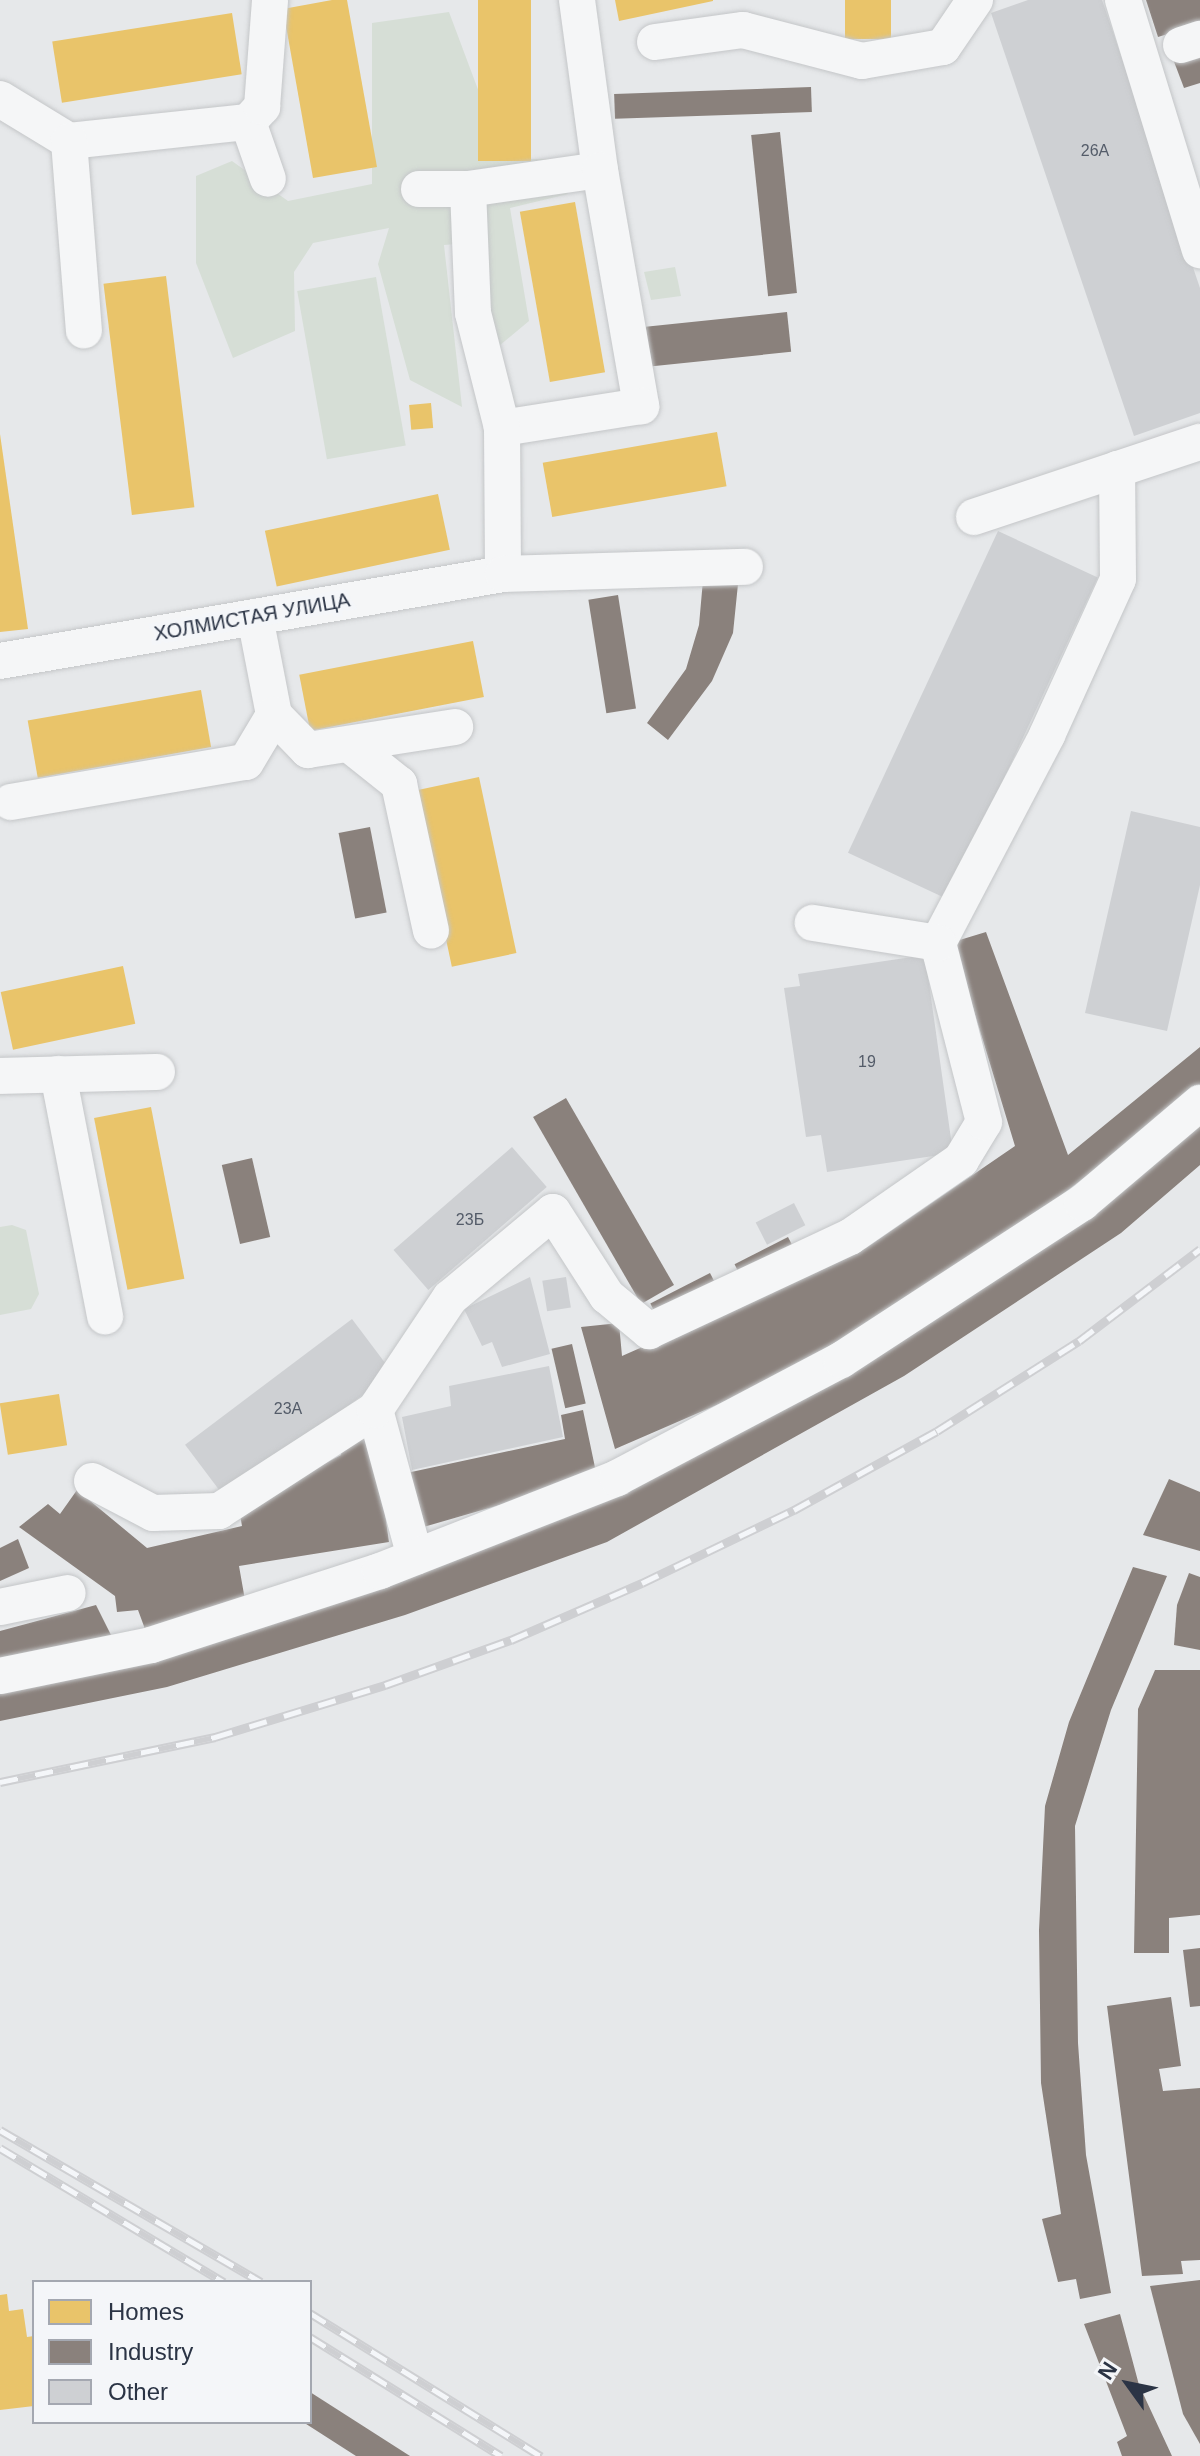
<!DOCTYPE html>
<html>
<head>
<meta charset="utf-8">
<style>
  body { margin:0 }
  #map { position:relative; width:1200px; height:2456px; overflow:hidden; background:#e6e8ea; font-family:Arial,sans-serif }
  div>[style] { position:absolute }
  .green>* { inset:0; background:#d6ded6; transform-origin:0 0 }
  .homes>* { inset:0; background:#e9c46a; transform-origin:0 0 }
  .industry>* { inset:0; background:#8a817c; transform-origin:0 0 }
  .building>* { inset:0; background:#ced0d3; transform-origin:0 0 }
  .roads { filter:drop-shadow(0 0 2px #c4c6c8) drop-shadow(0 0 2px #c4c6c8) }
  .minor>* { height:36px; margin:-18px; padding:0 18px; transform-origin:18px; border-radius:18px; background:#f5f6f7 }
  .rail>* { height:9px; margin-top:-4.5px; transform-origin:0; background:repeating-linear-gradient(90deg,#f4f6f9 0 18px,#cecfd2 0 36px); box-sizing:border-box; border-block:2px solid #cecfd2 }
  span { translate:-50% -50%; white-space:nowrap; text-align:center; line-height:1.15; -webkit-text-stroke:8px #f4f6f9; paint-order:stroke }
  .number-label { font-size:16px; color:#545c69 }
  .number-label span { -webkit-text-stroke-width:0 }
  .street-label { font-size:20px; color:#2b3445 }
  .legend { position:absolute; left:32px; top:2280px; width:280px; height:144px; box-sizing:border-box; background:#f4f6f9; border:2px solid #a4a8b1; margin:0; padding:10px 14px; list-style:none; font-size:24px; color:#2b3445 }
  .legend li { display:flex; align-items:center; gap:16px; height:40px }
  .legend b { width:40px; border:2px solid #a4a8b1 }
  .north { position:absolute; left:1088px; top:2344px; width:80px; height:80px; -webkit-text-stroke:6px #f4f6f9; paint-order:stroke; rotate:303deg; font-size:22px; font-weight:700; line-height:32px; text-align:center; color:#2b3445 }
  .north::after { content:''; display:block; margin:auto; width:28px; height:36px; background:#2b3445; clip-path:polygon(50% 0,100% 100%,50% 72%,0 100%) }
</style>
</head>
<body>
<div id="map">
  <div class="green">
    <div style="clip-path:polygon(449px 12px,504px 159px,550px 159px,568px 194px,510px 208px,529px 321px,493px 351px,479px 242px,444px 245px,462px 407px,410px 380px,378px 264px,389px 228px,313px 243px,294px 272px,295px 331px,233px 358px,196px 263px,196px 176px,232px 161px,288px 201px,372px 184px,372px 23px)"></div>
    <div style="clip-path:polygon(675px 267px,681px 296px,651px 300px,644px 272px)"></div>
    <div style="left:376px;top:277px;width:171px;height:80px;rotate:80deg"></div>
    <div style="clip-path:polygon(12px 1225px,26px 1230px,39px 1294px,31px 1309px,0 1315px,0 1227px)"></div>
  </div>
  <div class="homes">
    <div style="clip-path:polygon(332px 0,347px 0,377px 167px,313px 178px,283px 9px)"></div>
    <div style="left:478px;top:0;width:53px;height:161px"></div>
    <div style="clip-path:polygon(615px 0,713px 0,713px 1px,619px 21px)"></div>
    <div style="left:845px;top:0;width:46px;height:39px"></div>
    <div style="left:232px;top:13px;width:62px;height:182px;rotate:81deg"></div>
    <div style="left:575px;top:202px;width:173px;height:56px;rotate:80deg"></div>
    <div style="left:166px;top:276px;width:233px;height:63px;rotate:83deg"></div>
    <div style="left:431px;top:403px;width:25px;height:22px;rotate:85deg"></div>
    <div style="left:717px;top:432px;width:55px;height:177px;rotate:80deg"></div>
    <div style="clip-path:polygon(0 434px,28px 629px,0 632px)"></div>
    <div style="left:438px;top:494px;width:57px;height:177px;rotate:78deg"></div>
    <div style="left:473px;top:641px;width:57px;height:177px;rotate:79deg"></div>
    <div style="left:201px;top:690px;width:58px;height:176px;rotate:80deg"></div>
    <div style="left:479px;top:777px;width:180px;height:66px;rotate:78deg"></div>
    <div style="left:123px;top:966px;width:59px;height:125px;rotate:78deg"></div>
    <div style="left:151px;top:1107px;width:175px;height:58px;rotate:79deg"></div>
    <div style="left:59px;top:1394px;width:52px;height:60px;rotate:81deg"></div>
    <div style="clip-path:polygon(7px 2294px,9px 2311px,23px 2309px,27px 2337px,34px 2336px,34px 2406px,0 2410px,0 2295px)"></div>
  </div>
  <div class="industry">
    <div style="clip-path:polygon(1146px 0,1200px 0,1200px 24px,1158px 37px)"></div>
    <div style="clip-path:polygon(1200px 51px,1200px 83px,1184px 88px,1173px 59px)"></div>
    <div style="left:811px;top:87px;width:25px;height:197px;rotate:88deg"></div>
    <div style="left:780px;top:132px;width:162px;height:29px;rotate:84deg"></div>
    <div style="left:787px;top:312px;width:40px;height:142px;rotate:84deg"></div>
    <div style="clip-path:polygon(703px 580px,738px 584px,733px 633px,712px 681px,668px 740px,647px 723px,686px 669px,699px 625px)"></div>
    <div style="left:618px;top:595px;width:115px;height:30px;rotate:81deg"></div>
    <div style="left:370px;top:827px;width:87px;height:32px;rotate:79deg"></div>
    <div style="clip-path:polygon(986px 932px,1068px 1155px,1200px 1047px,1200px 1090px,1035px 1215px,839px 1352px,615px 1449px,581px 1327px,619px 1323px,622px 1356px,866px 1248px,1015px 1146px,953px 942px)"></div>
    <div style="left:566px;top:1098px;width:216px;height:38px;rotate:60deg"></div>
    <div style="clip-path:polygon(1200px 1115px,1200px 1165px,1121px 1233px,904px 1376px,607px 1542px,405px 1615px,167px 1687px,0 1721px,0 1683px,591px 1502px)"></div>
    <div style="left:252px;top:1158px;width:81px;height:31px;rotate:77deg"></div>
    <div style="left:788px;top:1237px;width:20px;height:60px;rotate:63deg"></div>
    <div style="left:710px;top:1273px;width:20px;height:67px;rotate:63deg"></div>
    <div style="left:572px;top:1344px;width:61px;height:21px;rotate:77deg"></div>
    <div style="clip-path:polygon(583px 1410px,597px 1477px,420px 1528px,402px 1474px,565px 1439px,561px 1415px)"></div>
    <div style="clip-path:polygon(374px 1436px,389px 1542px,239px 1566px,245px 1600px,145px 1629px,138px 1610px,117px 1612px,115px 1596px,19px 1527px,48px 1504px,60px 1514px,77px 1490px,147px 1548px,242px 1526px,239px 1509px,341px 1455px,343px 1441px)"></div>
    <div style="clip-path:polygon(1169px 1479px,1200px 1492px,1200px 1551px,1143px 1535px)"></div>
    <div style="clip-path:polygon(18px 1539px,29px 1568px,0 1581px,0 1548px)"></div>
    <div style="clip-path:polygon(1133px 1567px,1167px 1576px,1111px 1710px,1075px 1826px,1078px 2043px,1086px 2155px,1111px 2293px,1080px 2299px,1076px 2279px,1058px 2282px,1042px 2219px,1061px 2214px,1041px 2083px,1039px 1930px,1045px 1806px,1069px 1722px)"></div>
    <div style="clip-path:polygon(1189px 1573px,1200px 1577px,1200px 1650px,1174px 1645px,1177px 1605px)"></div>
    <div style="clip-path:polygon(96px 1605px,112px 1637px,0 1668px,0 1631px)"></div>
    <div style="clip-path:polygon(1155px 1670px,1200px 1670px,1200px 1915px,1169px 1918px,1169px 1953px,1134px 1953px,1138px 1709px)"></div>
    <div style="clip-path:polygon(1200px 1948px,1200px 2006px,1190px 2007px,1183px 1950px)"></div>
    <div style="clip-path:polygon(1171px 1997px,1181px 2066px,1159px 2069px,1163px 2091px,1200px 2088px,1200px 2260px,1181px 2261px,1183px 2274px,1142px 2276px,1107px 2006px)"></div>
    <div style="clip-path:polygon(1200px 2280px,1200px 2444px,1183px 2414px,1150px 2286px)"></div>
    <div style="clip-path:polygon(1120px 2314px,1139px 2385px,1172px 2456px,1122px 2456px,1117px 2442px,1127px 2436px,1084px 2324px)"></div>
    <div style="clip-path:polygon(310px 2392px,410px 2456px,356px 2456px,303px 2422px,310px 2422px)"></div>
  </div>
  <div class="building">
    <div style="clip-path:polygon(1028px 0,1102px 0,1200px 288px,1200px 413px,1134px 436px,991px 13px)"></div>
    <div style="left:998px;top:531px;width:110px;height:355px;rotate:25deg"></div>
    <div style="clip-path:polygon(1131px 811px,1200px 827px,1200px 885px,1167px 1031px,1085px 1013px)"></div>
    <div style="clip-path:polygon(925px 955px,953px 1153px,827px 1172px,821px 1135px,806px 1137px,784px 988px,800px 986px,798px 974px)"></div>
    <div style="left:512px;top:1147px;width:53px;height:157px;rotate:49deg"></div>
    <div style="left:794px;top:1203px;width:25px;height:43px;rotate:63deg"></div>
    <div style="clip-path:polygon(530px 1277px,550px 1354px,502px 1367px,492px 1342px,482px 1346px,464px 1309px)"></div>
    <div style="left:566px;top:1277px;width:31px;height:24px;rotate:81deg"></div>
    <div style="left:352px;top:1319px;width:67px;height:209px;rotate:53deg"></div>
    <div style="clip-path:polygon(549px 1366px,563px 1437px,412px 1470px,402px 1417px,451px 1406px,449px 1386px)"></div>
  </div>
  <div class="roads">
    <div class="minor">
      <div style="left:577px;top:0;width:172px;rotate:82.3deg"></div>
      <div style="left:1123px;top:0;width:262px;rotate:72.9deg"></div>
      <div style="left:655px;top:42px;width:89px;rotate:-7.8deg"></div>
      <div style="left:743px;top:30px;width:123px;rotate:14.6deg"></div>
      <div style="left:862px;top:61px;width:82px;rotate:-9.8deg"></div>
      <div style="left:943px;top:47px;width:57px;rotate:-55.8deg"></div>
      <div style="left:1181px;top:45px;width:20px;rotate:-18deg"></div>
      <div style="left:0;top:99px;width:81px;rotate:31.3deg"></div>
      <div style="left:69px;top:141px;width:180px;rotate:-6.1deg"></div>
      <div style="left:248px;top:122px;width:60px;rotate:70.7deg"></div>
      <div style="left:248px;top:122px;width:21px;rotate:-47deg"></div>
      <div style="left:262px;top:107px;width:107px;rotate:-85.7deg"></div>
      <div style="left:69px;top:141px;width:190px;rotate:85.5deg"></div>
      <div style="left:419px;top:189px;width:49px"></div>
      <div style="left:468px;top:189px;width:133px;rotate:-8.2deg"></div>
      <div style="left:600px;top:170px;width:240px;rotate:80.1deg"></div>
      <div style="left:641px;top:406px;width:141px;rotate:171deg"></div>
      <div style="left:468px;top:189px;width:124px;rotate:87.7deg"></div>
      <div style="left:473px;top:313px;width:119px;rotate:75.8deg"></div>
      <div style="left:502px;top:428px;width:146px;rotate:89.6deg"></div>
      <div style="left:974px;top:517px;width:238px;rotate:-18.4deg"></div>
      <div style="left:255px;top:617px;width:100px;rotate:79deg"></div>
      <div style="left:0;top:661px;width:510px;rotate:-9.81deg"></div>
      <div style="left:503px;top:574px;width:242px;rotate:-1.7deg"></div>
      <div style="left:350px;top:745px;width:63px;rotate:38.5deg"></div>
      <div style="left:399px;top:784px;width:150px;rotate:77.7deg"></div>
      <div style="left:11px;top:802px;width:238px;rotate:-9.7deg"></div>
      <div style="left:246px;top:762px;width:55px;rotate:-59.2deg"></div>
      <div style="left:274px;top:715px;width:49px;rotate:45.8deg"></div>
      <div style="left:308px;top:750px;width:149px;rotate:-8.9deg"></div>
      <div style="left:938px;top:943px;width:235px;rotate:-62.3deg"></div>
      <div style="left:1047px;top:735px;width:171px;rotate:-65.5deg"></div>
      <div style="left:1118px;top:579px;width:110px;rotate:-90.5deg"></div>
      <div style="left:58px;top:1074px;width:247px;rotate:79deg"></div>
      <div style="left:0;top:1076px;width:157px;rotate:-1.5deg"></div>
      <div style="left:92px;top:1481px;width:69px;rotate:27.7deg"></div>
      <div style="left:153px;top:1513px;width:66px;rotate:-1.7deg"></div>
      <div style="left:219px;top:1511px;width:186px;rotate:-32.9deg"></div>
      <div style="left:415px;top:1557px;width:152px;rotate:-105.2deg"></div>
      <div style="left:375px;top:1410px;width:135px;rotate:-56.2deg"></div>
      <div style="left:450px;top:1298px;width:134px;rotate:-39.9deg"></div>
      <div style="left:553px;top:1212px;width:100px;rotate:57.3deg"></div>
      <div style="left:607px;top:1296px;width:55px;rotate:39.8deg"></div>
      <div style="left:649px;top:1331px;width:222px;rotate:-25.1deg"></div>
      <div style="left:850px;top:1237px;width:135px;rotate:-34.7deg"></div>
      <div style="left:961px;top:1160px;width:44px;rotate:-58.8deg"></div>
      <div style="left:984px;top:1122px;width:185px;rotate:-104.4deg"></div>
      <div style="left:938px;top:943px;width:127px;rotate:-170.9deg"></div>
      <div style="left:0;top:1607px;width:69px;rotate:-11.6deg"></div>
      <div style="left:0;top:1676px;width:154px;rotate:-11.6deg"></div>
      <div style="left:151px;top:1645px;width:241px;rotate:-17.9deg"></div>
      <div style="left:380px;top:1571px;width:255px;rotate:-21.4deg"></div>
      <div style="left:617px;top:1478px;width:253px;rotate:-27.8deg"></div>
      <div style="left:841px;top:1360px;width:288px;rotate:-33.1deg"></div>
      <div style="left:1082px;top:1203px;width:155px;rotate:-40.3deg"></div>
    </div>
  </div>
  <div class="rail">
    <div style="left:0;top:1782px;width:220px;rotate:-11.8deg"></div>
    <div style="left:215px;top:1737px;width:178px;rotate:-17deg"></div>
    <div style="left:385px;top:1685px;width:134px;rotate:-19.7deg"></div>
    <div style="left:511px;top:1640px;width:143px;rotate:-23.5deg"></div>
    <div style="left:642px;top:1583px;width:169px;rotate:-25.7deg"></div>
    <div style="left:794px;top:1510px;width:163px;rotate:-28.9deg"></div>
    <div style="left:937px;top:1431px;width:168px;rotate:-32.4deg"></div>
    <div style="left:1079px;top:1341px;width:152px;rotate:-37.2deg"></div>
    <div style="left:0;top:2130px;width:302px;rotate:30.2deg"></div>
    <div style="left:0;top:2148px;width:261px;rotate:30.9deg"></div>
    <div style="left:310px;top:2313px;width:272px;rotate:31.8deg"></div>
    <div style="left:310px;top:2337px;width:225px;rotate:31.9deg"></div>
  </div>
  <div class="number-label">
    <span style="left:1095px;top:151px">26А</span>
    <span style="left:867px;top:1062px">19</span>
    <span style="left:470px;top:1220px">23Б</span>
    <span style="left:288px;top:1409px">23А</span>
  </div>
  <div class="street-label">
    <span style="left:252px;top:617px;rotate:-10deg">ХОЛМИСТАЯ УЛИЦА</span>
  </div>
  <ul class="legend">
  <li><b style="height:22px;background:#e9c46a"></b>Homes</li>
  <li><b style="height:22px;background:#8a817c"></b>Industry</li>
  <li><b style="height:22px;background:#ced0d3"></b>Other</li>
  </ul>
  <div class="north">N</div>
</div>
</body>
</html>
